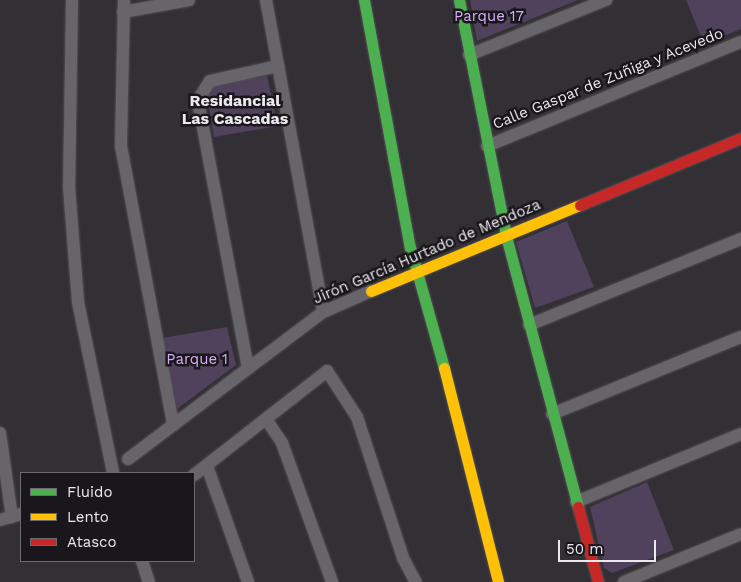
<!DOCTYPE html>
<html>
<head>
<meta charset="utf-8">
<style>
  body { margin:0 }
  #map { position:relative; width:741px; height:582px; overflow:hidden; background:#333035; font-family:"Work Sans",sans-serif }
  div>[style] { position:absolute }
  .green>* { inset:0; background:#50415c }
  .roads { filter:drop-shadow(0 0 1px #514e53) drop-shadow(0 0 1px #514e53) }
  .street>* { height:12px; margin:-6px; padding:0 6px; transform-origin:6px; border-radius:6px; background:#676569 }
  .fast>* { height:11px; margin:-5.5px; padding:0 5.5px; transform-origin:5.5px; border-radius:5.5px; background:#4caf50 }
  .slow>* { height:11px; margin:-5.5px; padding:0 5.5px; transform-origin:5.5px; border-radius:5.5px; background:#ffc107 }
  .jam>* { height:11px; margin:-5.5px; padding:0 5.5px; transform-origin:5.5px; border-radius:5.5px; background:#c62828 }
  span { translate:-50% -50%; white-space:nowrap; text-align:center; line-height:1.15; -webkit-text-stroke:5px #19171b; paint-order:stroke }
  .park-label { font-size:15px; color:#d7adf9 }
  .street-label { font-size:15px; color:#ebe8ee }
  .neighbourhood-label { font-size:16px; color:#ebe8ee; font-weight:700 }
  .legend { position:absolute; left:20px; top:472px; width:175px; height:90px; box-sizing:border-box; background:#19171b; border:1px solid #6d6b6f; margin:0; padding:6px 9px; list-style:none; font-size:15px; color:#ebe8ee }
  .legend li { display:flex; align-items:center; gap:10px; height:25px }
  .legend b { width:25px; border:1px solid #6d6b6f }
  .scale { position:absolute; left:558px; top:540px; width:98px; height:22px; box-sizing:border-box; border:2px solid #ebe8ee; border-top:0; padding-left:6px; font-size:15px; line-height:18px; white-space:nowrap; color:#ebe8ee; -webkit-text-stroke:4px #19171b; paint-order:stroke }
</style>
</head>
<body>
<div id="map">
  <div class="green">
    <div style="clip-path:polygon(470px 0,578px 0,477px 41px)"></div>
    <div style="clip-path:polygon(686px 0,741px 0,741px 29px,704px 44px)"></div>
    <div style="clip-path:polygon(267px 76px,278px 126px,214px 137px,207px 96px,214px 85px)"></div>
    <div style="clip-path:polygon(567px 221px,594px 287px,535px 308px,516px 242px)"></div>
    <div style="clip-path:polygon(227px 327px,236px 365px,177px 409px,163px 338px)"></div>
    <div style="clip-path:polygon(647px 482px,674px 550px,612px 573px,604px 568px,590px 507px)"></div>
  </div>
  <div class="roads">
    <div class="street">
      <div style="left:72px;top:0;width:187px;rotate:90.9deg"></div>
      <div style="left:69px;top:187px;width:115px;rotate:85.5deg"></div>
      <div style="left:78px;top:302px;width:175px;rotate:78.4deg"></div>
      <div style="left:124px;top:0;width:146px;rotate:91.2deg"></div>
      <div style="left:121px;top:146px;width:284px;rotate:79.4deg"></div>
      <div style="left:266px;top:0;width:317px;rotate:79.6deg"></div>
      <div style="left:123px;top:12px;width:67px;rotate:-10.3deg"></div>
      <div style="left:469px;top:55px;width:148px;rotate:-21.9deg"></div>
      <div style="left:487px;top:146px;width:274px;rotate:-22.3deg"></div>
      <div style="left:529px;top:325px;width:229px;rotate:-22.1deg"></div>
      <div style="left:248px;top:368px;width:273px;rotate:-100.6deg"></div>
      <div style="left:198px;top:100px;width:22px;rotate:-58deg"></div>
      <div style="left:210px;top:81px;width:70px;rotate:-12.4deg"></div>
      <div style="left:552px;top:414px;width:204px;rotate:-22.2deg"></div>
      <div style="left:266px;top:419px;width:29px;rotate:56deg"></div>
      <div style="left:282px;top:443px;width:148px;rotate:70.2deg"></div>
      <div style="left:0;top:433px;width:85px;rotate:81.9deg"></div>
      <div style="left:128px;top:459px;width:244px;rotate:-37deg"></div>
      <div style="left:323px;top:312px;width:52px;rotate:-23.6deg"></div>
      <div style="left:207px;top:466px;width:123px;rotate:70.5deg"></div>
      <div style="left:194px;top:475px;width:169px;rotate:-38deg"></div>
      <div style="left:327px;top:371px;width:55px;rotate:56.9deg"></div>
      <div style="left:357px;top:417px;width:148px;rotate:71.9deg"></div>
      <div style="left:403px;top:558px;width:27px;rotate:62deg"></div>
      <div style="left:576px;top:502px;width:178px;rotate:-22.4deg"></div>
      <div style="left:0;top:520px;width:22px;rotate:-16deg"></div>
      <div style="left:142px;top:561px;width:22px;rotate:72deg"></div>
      <div style="left:624px;top:582px;width:126px;rotate:-22.3deg"></div>
    </div>
    <div class="fast">
      <div style="left:364px;top:0;width:251px;rotate:79.5deg"></div>
      <div style="left:410px;top:247px;width:126px;rotate:74.3deg"></div>
      <div style="left:459px;top:0;width:241px;rotate:78.7deg"></div>
      <div style="left:506px;top:236px;width:280px;rotate:75.1deg"></div>
    </div>
    <div class="slow">
      <div style="left:371px;top:291px;width:226px;rotate:-22.4deg"></div>
      <div style="left:444px;top:368px;width:221px;rotate:75.8deg"></div>
    </div>
    <div class="jam">
      <div style="left:580px;top:205px;width:174px;rotate:-22.6deg"></div>
      <div style="left:578px;top:507px;width:78px;rotate:75.1deg"></div>
    </div>
  </div>
  <div class="park-label">
    <span style="left:489px;top:17px">Parque 17</span>
    <span style="left:197px;top:360px">Parque 1</span>
  </div>
  <div class="street-label">
    <span style="left:608px;top:79px;rotate:-22deg">Calle Gaspar de Zuñiga y Acevedo</span>
    <span style="left:427px;top:252px;rotate:-23deg">Jirón García Hurtado de Mendoza</span>
  </div>
  <div class="neighbourhood-label">
    <span style="left:235px;top:110px">Residancial<br>Las Cascadas</span>
  </div>
  <ul class="legend">
  <li><b style="height:6px;background:#4caf50"></b>Fluido</li>
  <li><b style="height:6px;background:#ffc107"></b>Lento</li>
  <li><b style="height:6px;background:#c62828"></b>Atasco</li>
  </ul>
  <div class="scale">50 m</div>
</div>
</body>
</html>
